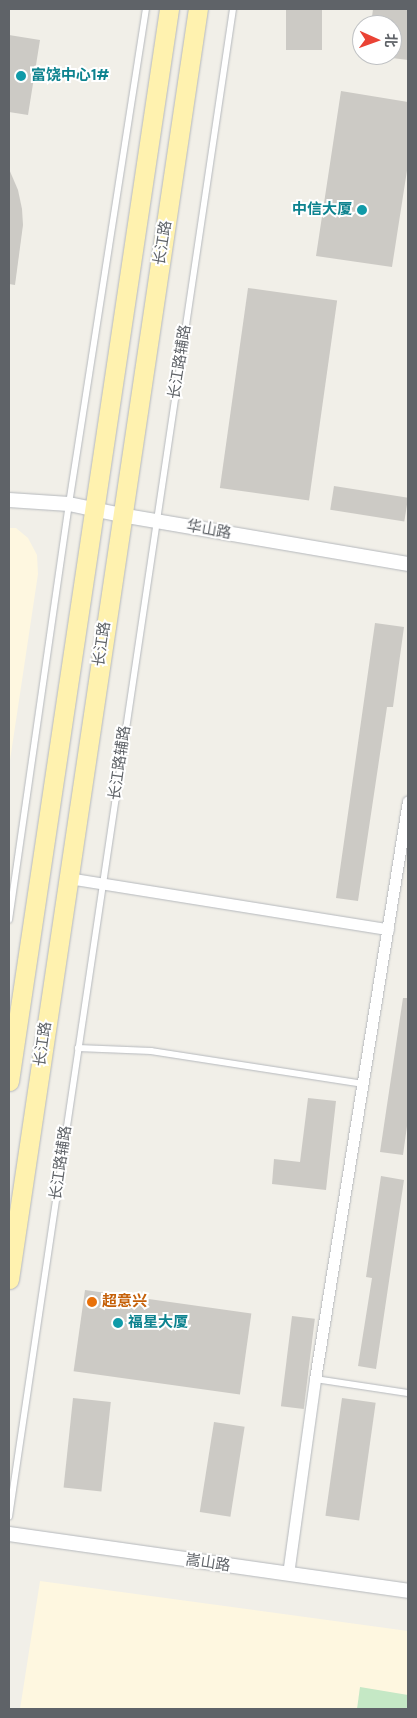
<!DOCTYPE html>
<html>
<head>
<meta charset="utf-8">
<style>
  body { margin:0 }
  #map { position:relative; width:417px; height:1718px; overflow:hidden; background:#f1efe8; font-family:"DM Sans","Noto Sans SC",sans-serif }
  div>[style] { position:absolute }
  .commercial>* { inset:0; background:#fef7e0 }
  .green>* { inset:0; background:#c5e8c5 }
  .building>* { inset:0; background:#cccac5; transform-origin:0 0 }
  .roads { filter:drop-shadow(0 0 1px #b5b8bc) drop-shadow(0 0 1px #b5b8bc) }
  .service>* { height:5.5px; margin:-2.75px; padding:0 2.75px; transform-origin:2.75px; border-radius:2.75px; background:#fff }
  .minor>* { height:11px; margin:-5.5px; padding:0 5.5px; transform-origin:5.5px; border-radius:5.5px; background:#fff }
  .tertiary>* { height:14px; margin:-7px; padding:0 7px; transform-origin:7px; border-radius:7px; background:#fff }
  .primary>* { height:19px; margin:-9.5px; padding:0 9.5px; transform-origin:9.5px; border-radius:9.5px; background:#fff2af }
  .dots>* { width:14px; height:14px; translate:-50% -50%; box-sizing:border-box; border:2px solid #fff; border-radius:50% }
  span { translate:-50% -50%; white-space:nowrap; text-align:center; line-height:1.15; -webkit-text-stroke:4px #fff; paint-order:stroke }
  .culture-label { font-size:15px; color:#0d838f; font-weight:700 }
  .left { translate:0 -50%; text-align:left }
  .right { translate:-100% -50%; text-align:right }
  .street-label { font-size:15px; color:#5f6368 }
  .food-label { font-size:15px; color:#c56008; font-weight:700 }
  .frame { position:absolute; inset:0; border:10px solid #5f6368; pointer-events:none }
  .north { position:absolute; left:352px; top:15px; width:50px; height:50px; box-sizing:border-box; background:#fff; border:1px solid #bfc1c3; border-radius:50%; rotate:92deg; font-size:14px; font-weight:700; line-height:20px; text-align:center; color:#5f6368 }
  .north::after { content:''; display:block; margin:auto; width:18px; height:22px; background:#ea4335; clip-path:polygon(50% 0,100% 100%,50% 72%,0 100%) }
</style>
</head>
<body>
<div id="map">
  <div class="commercial">
    <div style="clip-path:polygon(9px 528px,16px 528px,28px 538px,37px 555px,38px 574px,9px 767px)"></div>
    <div style="clip-path:polygon(40px 1581px,408px 1631px,408px 1709px,20px 1709px)"></div>
  </div>
  <div class="green">
    <div style="clip-path:polygon(360px 1687px,408px 1695px,408px 1709px,357px 1709px)"></div>
  </div>
  <div class="building">
    <div style="left:286px;top:9px;width:36px;height:41px"></div>
    <div style="clip-path:polygon(373px 9px,408px 9px,408px 60px,392px 58px,392px 25px,371px 25px)"></div>
    <div style="clip-path:polygon(9px 35px,40px 40px,28px 115px,9px 112px)"></div>
    <div style="clip-path:polygon(341px 91px,408px 102px,408px 164px,392px 267px,316px 256px)"></div>
    <div style="clip-path:polygon(9px 169px,18px 190px,22px 209px,23px 225px,15px 285px,9px 284px)"></div>
    <div style="left:248px;top:288px;width:90px;height:202px;rotate:8deg"></div>
    <div style="left:334px;top:486px;width:75px;height:24px;rotate:9deg"></div>
    <div style="clip-path:polygon(375px 623px,404px 627px,393px 707px,387px 707px,358px 901px,336px 898px)"></div>
    <div style="clip-path:polygon(403px 998px,408px 998px,408px 1119px,403px 1155px,380px 1152px)"></div>
    <div style="clip-path:polygon(308px 1098px,336px 1101px,326px 1190px,272px 1184px,274px 1159px,300px 1162px)"></div>
    <div style="clip-path:polygon(381px 1176px,404px 1180px,376px 1369px,358px 1366px,372px 1278px,366px 1277px)"></div>
    <div style="left:85px;top:1290px;width:168px;height:82px;rotate:8deg"></div>
    <div style="left:292px;top:1316px;width:23px;height:91px;rotate:7deg"></div>
    <div style="left:73px;top:1398px;width:38px;height:90px;rotate:6deg"></div>
    <div style="left:342px;top:1398px;width:34px;height:119px;rotate:8deg"></div>
    <div style="left:214px;top:1422px;width:31px;height:91px;rotate:9deg"></div>
  </div>
  <div class="roads">
    <div class="service">
      <div style="left:9px;top:920px;width:420px;rotate:-81.8deg"></div>
      <div style="left:69px;top:504px;width:501px;rotate:-81.16deg"></div>
      <div style="left:78px;top:1048px;width:73px;rotate:2.4deg"></div>
      <div style="left:151px;top:1051px;width:215px;rotate:8.8deg"></div>
      <div style="left:315px;top:1379px;width:94px;rotate:8.6deg"></div>
      <div style="left:9px;top:1517px;width:1525px;rotate:-81.55deg"></div>
    </div>
    <div class="minor">
      <div style="left:68px;top:878px;width:324px;rotate:9.1deg"></div>
      <div style="left:288px;top:1574px;width:197px;rotate:-82.1deg"></div>
      <div style="left:315px;top:1379px;width:585px;rotate:-80.86deg"></div>
    </div>
    <div class="tertiary">
      <div style="left:9px;top:500px;width:60px;rotate:3.8deg"></div>
      <div style="left:69px;top:504px;width:53px;rotate:11.9deg"></div>
      <div style="left:121px;top:515px;width:291px;rotate:9.7deg"></div>
      <div style="left:9px;top:1534px;width:403px;rotate:8.1deg"></div>
    </div>
    <div class="primary">
      <div style="left:9px;top:1081px;width:1084px;rotate:-81.51deg"></div>
      <div style="left:9px;top:1279px;width:1284px;rotate:-81.54deg"></div>
    </div>
  </div>
  <div class="dots">
    <div style="left:21px;top:76px;background:#0f9aa8"></div>
    <div style="left:362px;top:210px;background:#0f9aa8"></div>
    <div style="left:92px;top:1302px;background:#e8710a"></div>
    <div style="left:118px;top:1323px;background:#0f9aa8"></div>
  </div>
  <div class="culture-label">
    <span class="left" style="left:31px;top:76px">富饶中心1#</span>
    <span class="right" style="left:352px;top:210px">中信大厦</span>
    <span class="left" style="left:128px;top:1323px">福星大厦</span>
  </div>
  <div class="street-label">
    <span style="left:163px;top:243px;rotate:-81deg">长江路</span>
    <span style="left:180px;top:362px;rotate:-81deg">长江路辅路</span>
    <span style="left:209px;top:530px;rotate:10deg">华山路</span>
    <span style="left:102px;top:644px;rotate:-82deg">长江路</span>
    <span style="left:120px;top:763px;rotate:-82deg">长江路辅路</span>
    <span style="left:43px;top:1044px;rotate:-82deg">长江路</span>
    <span style="left:61px;top:1163px;rotate:-82deg">长江路辅路</span>
    <span style="left:208px;top:1563px;rotate:8deg">嵩山路</span>
  </div>
  <div class="food-label">
    <span class="left" style="left:102px;top:1302px">超意兴</span>
  </div>
  <div class="frame"></div>
  <div class="north">北</div>
</div>
</body>
</html>
